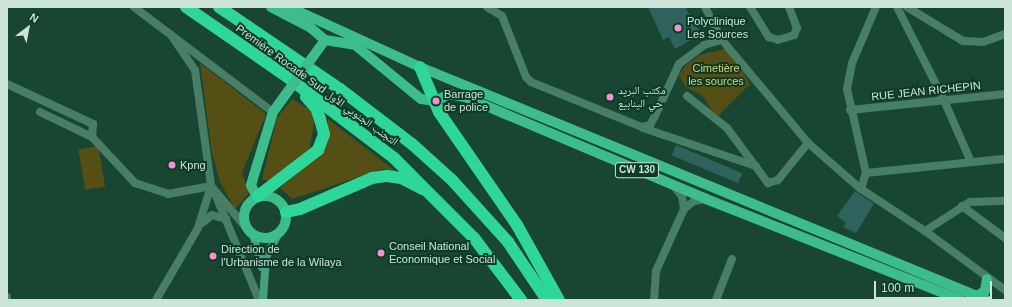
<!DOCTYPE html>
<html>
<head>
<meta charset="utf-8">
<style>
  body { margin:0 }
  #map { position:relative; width:1012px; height:307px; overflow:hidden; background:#194633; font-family:Helvetica,"Noto Naskh Arabic",sans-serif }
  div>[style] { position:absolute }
  .green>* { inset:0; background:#554f16; transform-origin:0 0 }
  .building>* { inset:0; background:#2d635c; transform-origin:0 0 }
  .minor>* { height:8px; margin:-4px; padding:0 4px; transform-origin:4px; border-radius:4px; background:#477e65 }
  .tertiary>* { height:8px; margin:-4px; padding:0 4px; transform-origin:4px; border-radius:4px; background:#477e65 }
  .secondary>* { height:8px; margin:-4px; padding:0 4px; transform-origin:4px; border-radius:4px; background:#44a27b }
  .primary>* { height:10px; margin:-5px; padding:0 5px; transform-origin:5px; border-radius:5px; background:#3dbd8b }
  .primary>.ring { margin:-5px; padding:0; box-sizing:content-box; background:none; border:10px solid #3dbd8b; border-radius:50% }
  .motorway>* { height:12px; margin:-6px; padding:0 6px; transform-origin:6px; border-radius:6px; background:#2ed69a }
  .primary-bridge>* { height:10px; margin:-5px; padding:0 5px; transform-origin:5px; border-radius:5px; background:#3dbd8b }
  .dots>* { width:11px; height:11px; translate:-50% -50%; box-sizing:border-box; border:2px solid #0d3b29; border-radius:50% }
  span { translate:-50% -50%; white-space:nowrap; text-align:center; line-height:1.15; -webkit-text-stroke:4px #0d3b29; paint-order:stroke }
  .shield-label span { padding:1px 3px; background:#0d3b29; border:1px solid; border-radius:3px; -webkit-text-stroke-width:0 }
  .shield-label { font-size:10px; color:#cde4d8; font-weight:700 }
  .poi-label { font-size:11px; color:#cde4d8 }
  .left { translate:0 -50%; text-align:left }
  .park-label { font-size:11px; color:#dbd066 }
  .street-label { font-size:11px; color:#cde4d8 }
  .frame { position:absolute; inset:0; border:8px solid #cde4d8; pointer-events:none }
  .north { position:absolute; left:8px; top:8px; width:40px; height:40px; -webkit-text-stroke:3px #0d3b29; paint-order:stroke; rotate:32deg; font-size:11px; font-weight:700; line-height:16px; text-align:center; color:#cde4d8 }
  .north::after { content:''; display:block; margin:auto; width:14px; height:18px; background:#cde4d8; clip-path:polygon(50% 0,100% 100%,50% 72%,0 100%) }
  .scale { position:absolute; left:874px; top:281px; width:118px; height:18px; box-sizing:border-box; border:2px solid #cde4d8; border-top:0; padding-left:5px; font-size:12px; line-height:14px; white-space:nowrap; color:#cde4d8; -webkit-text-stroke:3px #0d3b29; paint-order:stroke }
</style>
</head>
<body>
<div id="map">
  <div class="green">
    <div style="clip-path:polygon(729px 48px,750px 84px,716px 118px,703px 96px,686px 87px,679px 75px,686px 65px,700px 55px)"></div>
    <div style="clip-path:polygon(200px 63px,266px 114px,242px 173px,249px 193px,235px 209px,220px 182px,212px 153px)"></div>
    <div style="clip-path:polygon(292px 99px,312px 111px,315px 120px,309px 149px,269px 181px,262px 179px,277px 118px)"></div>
    <div style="clip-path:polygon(328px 119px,395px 171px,382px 169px,292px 199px,280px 188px,322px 153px,328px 138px)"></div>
    <div style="left:98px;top:146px;width:41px;height:20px;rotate:80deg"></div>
  </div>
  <div class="building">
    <div style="clip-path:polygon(648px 7px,685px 7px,701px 34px,675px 49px,669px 37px,663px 40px)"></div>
    <div style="left:676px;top:145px;width:72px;height:11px;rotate:23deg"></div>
    <div style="clip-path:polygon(855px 191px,874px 204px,856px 233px,843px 227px,846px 223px,837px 216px)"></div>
  </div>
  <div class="minor">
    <div style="left:487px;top:7px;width:17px;rotate:31deg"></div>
    <div style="left:502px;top:16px;width:66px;rotate:68.5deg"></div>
    <div style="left:526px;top:77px;width:7px;rotate:45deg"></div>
    <div style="left:531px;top:82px;width:120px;rotate:22.1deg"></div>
    <div style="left:642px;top:127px;width:8px;rotate:-14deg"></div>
    <div style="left:650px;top:125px;width:10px;rotate:-61deg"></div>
    <div style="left:655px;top:116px;width:57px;rotate:-65.2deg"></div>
    <div style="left:679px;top:64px;width:31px;rotate:-37deg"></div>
    <div style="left:704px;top:45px;width:19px;rotate:-16deg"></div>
    <div style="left:750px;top:7px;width:36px;rotate:58deg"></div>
    <div style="left:769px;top:37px;width:9px;rotate:18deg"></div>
    <div style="left:778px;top:40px;width:17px;rotate:-17deg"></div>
    <div style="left:794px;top:35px;width:8px;rotate:-67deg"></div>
    <div style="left:797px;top:28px;width:22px;rotate:-111deg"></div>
    <div style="left:897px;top:7px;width:102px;rotate:63.2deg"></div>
    <div style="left:943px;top:98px;width:70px;rotate:66.4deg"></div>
    <div style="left:7px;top:84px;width:95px;rotate:24.9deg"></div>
    <div style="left:93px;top:124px;width:13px;rotate:94deg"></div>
    <div style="left:687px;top:96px;width:51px;rotate:38.7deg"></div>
    <div style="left:727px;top:128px;width:69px;rotate:53.3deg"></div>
    <div style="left:768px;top:183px;width:10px;rotate:-17deg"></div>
    <div style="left:778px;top:180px;width:48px;rotate:-51deg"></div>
    <div style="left:850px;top:110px;width:156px;rotate:-5.9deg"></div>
    <div style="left:40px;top:112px;width:58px;rotate:25.7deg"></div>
    <div style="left:92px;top:137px;width:63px;rotate:46.9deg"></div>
    <div style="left:135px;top:183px;width:35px;rotate:18deg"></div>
    <div style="left:168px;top:194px;width:44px;rotate:-10.5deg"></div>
    <div style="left:643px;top:128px;width:119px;rotate:18.6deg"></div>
    <div style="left:866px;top:173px;width:140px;rotate:-5.8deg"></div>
    <div style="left:861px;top:189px;width:17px;rotate:-73deg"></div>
    <div style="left:866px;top:173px;width:86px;rotate:-102.7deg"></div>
    <div style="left:847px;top:89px;width:26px;rotate:-79deg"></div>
    <div style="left:852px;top:63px;width:61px;rotate:-66.8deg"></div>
    <div style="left:962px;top:206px;width:54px;rotate:36.7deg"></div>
    <div style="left:201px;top:224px;width:14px;rotate:-39deg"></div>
    <div style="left:212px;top:215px;width:15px;rotate:16deg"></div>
    <div style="left:925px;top:231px;width:54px;rotate:-32.8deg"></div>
    <div style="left:970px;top:202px;width:35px;rotate:-2deg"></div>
    <div style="left:7px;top:297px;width:3px;rotate:90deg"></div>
    <div style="left:156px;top:300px;width:83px;rotate:-59.7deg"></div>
    <div style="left:198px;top:228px;width:44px;rotate:-72.8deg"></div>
    <div style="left:716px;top:300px;width:44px;rotate:-68.7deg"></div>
  </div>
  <div class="tertiary">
    <div style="left:134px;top:7px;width:174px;rotate:37.1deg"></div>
    <div style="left:705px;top:7px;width:37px;rotate:63deg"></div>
    <div style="left:722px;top:40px;width:134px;rotate:50.1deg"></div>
    <div style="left:808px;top:143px;width:70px;rotate:41deg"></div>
    <div style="left:861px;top:189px;width:77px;rotate:33.3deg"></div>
    <div style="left:925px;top:231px;width:99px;rotate:36.4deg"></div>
    <div style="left:907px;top:7px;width:66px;rotate:31.3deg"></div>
    <div style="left:963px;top:41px;width:20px;rotate:3deg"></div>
    <div style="left:983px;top:42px;width:23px;rotate:-20deg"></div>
    <div style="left:171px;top:35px;width:42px;rotate:55.6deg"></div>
    <div style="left:195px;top:70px;width:117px;rotate:82.1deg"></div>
    <div style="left:211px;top:186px;width:57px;rotate:49.9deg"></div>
    <div style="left:673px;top:185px;width:14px;rotate:51deg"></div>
    <div style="left:682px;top:196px;width:13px;rotate:81deg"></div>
    <div style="left:216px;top:196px;width:113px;rotate:67.5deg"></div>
    <div style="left:654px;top:300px;width:29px;rotate:-86deg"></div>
    <div style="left:656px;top:271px;width:68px;rotate:-65.7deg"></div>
    <div style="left:684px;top:209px;width:13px;rotate:-39deg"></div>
    <div style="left:694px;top:201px;width:12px;rotate:-9deg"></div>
  </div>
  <div class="secondary">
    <div style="left:253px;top:234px;width:34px;rotate:75deg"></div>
    <div style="left:263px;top:300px;width:43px;rotate:-86deg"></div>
    <div style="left:266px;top:257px;width:27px;rotate:-62deg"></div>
  </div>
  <div class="primary">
    <div style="left:271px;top:7px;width:45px;rotate:27.7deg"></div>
    <div style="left:311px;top:28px;width:18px;rotate:41deg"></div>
    <div style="left:325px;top:40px;width:30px;rotate:9deg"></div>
    <div style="left:355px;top:45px;width:85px;rotate:39.3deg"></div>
    <div style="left:421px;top:99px;width:15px;rotate:8deg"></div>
    <div style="left:436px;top:101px;width:15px;rotate:-28deg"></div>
    <div style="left:449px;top:94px;width:16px;rotate:11deg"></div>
    <div style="left:465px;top:97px;width:262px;rotate:22.9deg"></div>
    <div style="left:706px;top:199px;width:274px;rotate:21.6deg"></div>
    <div style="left:289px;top:7px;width:144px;rotate:24.6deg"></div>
    <div style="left:420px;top:67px;width:613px;rotate:22.34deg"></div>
    <div class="ring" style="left:244px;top:196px;width:32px;height:32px"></div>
    <div style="left:257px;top:197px;width:13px;rotate:-117deg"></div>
    <div style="left:251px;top:185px;width:76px;rotate:-73.2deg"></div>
    <div style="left:977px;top:296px;width:9px;rotate:-32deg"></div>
    <div style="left:985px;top:291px;width:12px;rotate:-81deg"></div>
  </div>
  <div class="motorway">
    <div style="left:186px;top:7px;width:121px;rotate:34.6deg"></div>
    <div style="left:286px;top:76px;width:136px;rotate:37.2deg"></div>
    <div style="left:394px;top:158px;width:113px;rotate:45deg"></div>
    <div style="left:474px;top:238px;width:78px;rotate:52.8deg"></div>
    <div style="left:219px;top:7px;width:146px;rotate:34.1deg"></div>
    <div style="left:340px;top:89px;width:91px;rotate:37.4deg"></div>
    <div style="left:412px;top:144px;width:54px;rotate:42deg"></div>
    <div style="left:452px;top:180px;width:84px;rotate:47.9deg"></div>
    <div style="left:508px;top:242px;width:70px;rotate:56.1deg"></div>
    <div style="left:420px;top:67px;width:49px;rotate:67.1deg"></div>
    <div style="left:439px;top:112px;width:137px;rotate:55.4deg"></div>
    <div style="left:517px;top:225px;width:86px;rotate:60.8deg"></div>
    <div style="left:258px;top:196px;width:76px;rotate:-37.5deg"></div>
    <div style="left:318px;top:150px;width:17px;rotate:-69deg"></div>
    <div style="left:324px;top:134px;width:16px;rotate:-105deg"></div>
    <div style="left:320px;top:119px;width:12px;rotate:-110deg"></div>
    <div style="left:316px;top:108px;width:15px;rotate:-132deg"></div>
    <div style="left:286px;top:212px;width:14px;rotate:-12deg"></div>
    <div style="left:300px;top:209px;width:78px;rotate:-23.3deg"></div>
    <div style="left:372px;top:178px;width:15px;rotate:-8deg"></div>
    <div style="left:387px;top:176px;width:14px;rotate:8deg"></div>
    <div style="left:401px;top:178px;width:25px;rotate:27deg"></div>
  </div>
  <div class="primary-bridge">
    <div style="left:273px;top:112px;width:89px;rotate:-54.2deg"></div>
  </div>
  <div class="dots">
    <div style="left:678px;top:28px;background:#f690cf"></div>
    <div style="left:610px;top:97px;background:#f690cf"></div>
    <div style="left:436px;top:101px;background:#f690cf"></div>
    <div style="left:172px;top:165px;background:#f690cf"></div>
    <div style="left:381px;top:253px;background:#f690cf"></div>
    <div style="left:213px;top:256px;background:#f690cf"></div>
  </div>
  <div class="shield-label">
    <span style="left:637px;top:170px">CW 130</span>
  </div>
  <div class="poi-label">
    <span class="left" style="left:687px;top:28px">Polyclinique<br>Les Sources</span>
    <span class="left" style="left:618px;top:97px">مكتب البريد<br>حي الينابيع</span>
    <span class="left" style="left:444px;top:101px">Barrage<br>de police</span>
    <span class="left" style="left:180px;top:165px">Kpng</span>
    <span class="left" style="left:389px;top:253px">Conseil National<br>Economique et Social</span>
    <span class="left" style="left:221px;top:256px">Direction de<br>l'Urbanisme de la Wilaya</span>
  </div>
  <div class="park-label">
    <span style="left:716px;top:75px">Cimetière<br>les sources</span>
  </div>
  <div class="street-label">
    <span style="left:317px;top:85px;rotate:36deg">Première Rocade Sud التجنب الجنوبي الأول</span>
    <span style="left:926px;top:91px;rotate:-6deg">RUE JEAN RICHEPIN</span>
  </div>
  <div class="frame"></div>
  <div class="north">N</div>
  <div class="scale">100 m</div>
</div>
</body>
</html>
